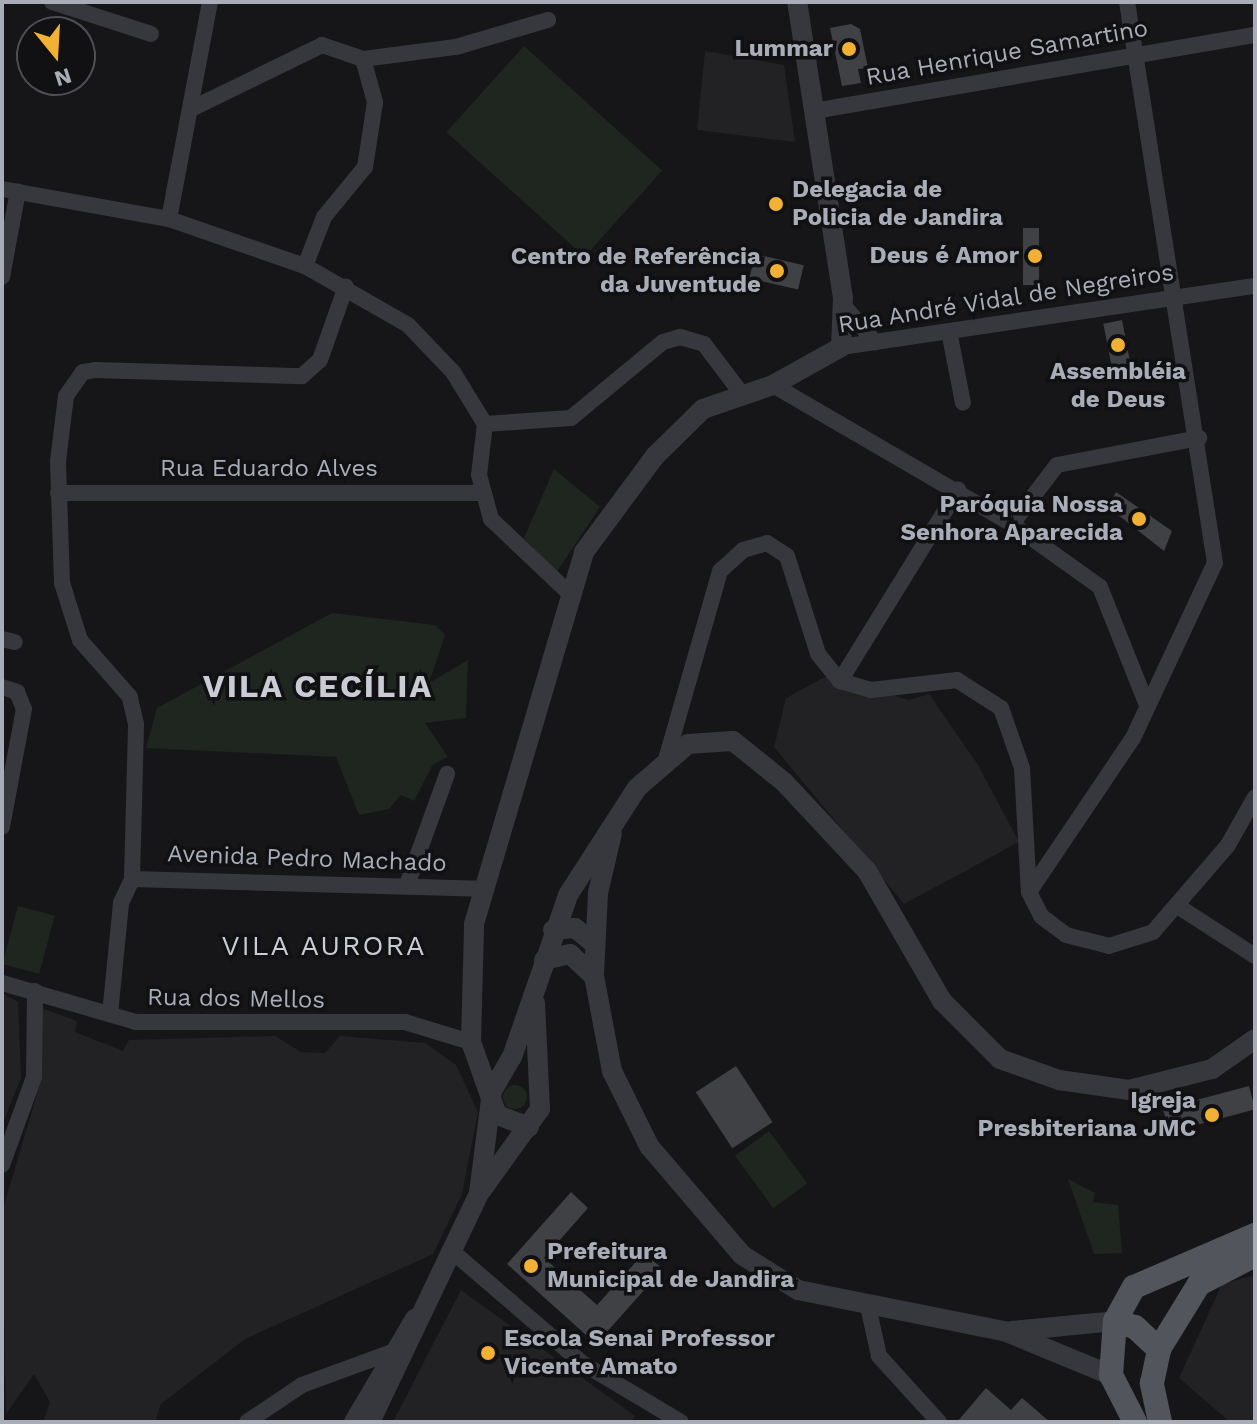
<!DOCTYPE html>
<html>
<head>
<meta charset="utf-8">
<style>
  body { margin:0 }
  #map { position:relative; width:1257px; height:1424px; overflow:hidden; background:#161618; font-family:"Work Sans",sans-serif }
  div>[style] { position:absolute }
  .built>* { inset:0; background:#222225 }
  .green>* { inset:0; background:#1e261f; transform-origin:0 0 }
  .round { border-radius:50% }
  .building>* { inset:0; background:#404145; transform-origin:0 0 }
  .minor>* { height:16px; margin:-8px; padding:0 8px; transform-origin:8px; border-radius:8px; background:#37383d }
  .tertiary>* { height:20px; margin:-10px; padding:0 10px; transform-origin:10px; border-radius:10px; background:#37383d }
  .primary>* { height:24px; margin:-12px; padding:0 12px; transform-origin:12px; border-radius:12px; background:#53555c }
  .dots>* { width:22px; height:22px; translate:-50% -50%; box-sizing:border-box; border:4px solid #111113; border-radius:50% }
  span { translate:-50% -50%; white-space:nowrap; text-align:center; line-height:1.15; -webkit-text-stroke:7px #111113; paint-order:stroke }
  .poi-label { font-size:24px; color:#a8adb8; font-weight:700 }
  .right { translate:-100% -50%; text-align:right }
  .left { translate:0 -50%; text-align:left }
  .street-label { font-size:24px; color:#a8adb8 }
  .quarter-label { font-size:28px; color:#c9ccd4; letter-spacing:2px }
  .district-label { font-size:32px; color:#c9ccd4; font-weight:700; letter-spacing:2px }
  .frame { position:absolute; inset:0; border:4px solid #a8adb8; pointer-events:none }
  .north { position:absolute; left:16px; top:16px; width:80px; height:80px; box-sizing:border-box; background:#111113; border:2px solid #4d4f55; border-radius:50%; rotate:162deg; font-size:22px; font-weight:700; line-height:32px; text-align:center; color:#a8adb8 }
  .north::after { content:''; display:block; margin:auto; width:28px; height:36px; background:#f2b134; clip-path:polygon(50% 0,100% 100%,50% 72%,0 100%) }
</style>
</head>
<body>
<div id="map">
  <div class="built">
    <div style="clip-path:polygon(705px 51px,784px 65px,795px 142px,697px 130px)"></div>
    <div style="clip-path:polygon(825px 677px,909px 700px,929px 694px,978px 765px,1019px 842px,904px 904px,774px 747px,786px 698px)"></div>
    <div style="clip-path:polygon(2px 993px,18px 1002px,21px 1078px,2px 1125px)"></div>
    <div style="clip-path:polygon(42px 1008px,77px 1021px,75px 1032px,123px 1051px,129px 1040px,275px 1036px,301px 1052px,325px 1053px,340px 1036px,425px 1043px,456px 1065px,478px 1112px,462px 1194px,433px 1254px,245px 1339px,161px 1404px,155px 1422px,43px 1422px,50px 1402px,34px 1374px,6px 1414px,2px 1212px,42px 1077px)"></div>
    <div style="clip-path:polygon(1255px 1275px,1255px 1422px,1230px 1422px,1179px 1378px,1222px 1284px)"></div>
    <div style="clip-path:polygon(461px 1290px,635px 1416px,631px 1422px,393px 1422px)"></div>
  </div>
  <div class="green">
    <div style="left:524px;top:46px;width:186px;height:116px;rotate:42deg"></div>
    <div style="clip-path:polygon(554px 469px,600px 507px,556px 573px,524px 538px)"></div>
    <div style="clip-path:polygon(332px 613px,435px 625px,445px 635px,429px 683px,468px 660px,466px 718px,425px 723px,448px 757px,433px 764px,414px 801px,401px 795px,389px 809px,359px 815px,336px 757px,146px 748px,157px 708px)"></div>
    <div style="left:18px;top:906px;width:38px;height:60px;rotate:15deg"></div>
    <div class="round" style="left:503px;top:1085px;width:24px;height:24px"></div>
    <div style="left:769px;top:1131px;width:65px;height:42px;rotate:54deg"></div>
    <div style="clip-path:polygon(1068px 1179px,1095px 1193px,1093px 1202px,1118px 1205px,1122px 1253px,1094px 1254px)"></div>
  </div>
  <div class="building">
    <div style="clip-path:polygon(851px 24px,860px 29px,868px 68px,858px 69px,861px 83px,842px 86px,830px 28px)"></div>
    <div style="left:1023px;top:228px;width:16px;height:57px"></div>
    <div style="left:755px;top:254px;width:50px;height:25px;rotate:13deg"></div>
    <div style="left:1122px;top:320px;width:47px;height:19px;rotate:79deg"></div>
    <div style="clip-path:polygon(1116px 492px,1172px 531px,1164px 551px,1108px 507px)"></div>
    <div style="left:736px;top:1066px;width:67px;height:48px;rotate:57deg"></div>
    <div style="left:1249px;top:1086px;width:24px;height:89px;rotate:75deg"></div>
    <div style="clip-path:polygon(571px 1192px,588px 1208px,544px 1258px,597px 1305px,644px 1253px,663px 1269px,596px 1344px,507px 1264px)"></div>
    <div style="clip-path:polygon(986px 1388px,1011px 1410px,1022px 1398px,1050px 1422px,957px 1422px)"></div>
  </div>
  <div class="minor">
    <div style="left:52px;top:2px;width:104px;rotate:17.9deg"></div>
    <div style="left:363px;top:59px;width:94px;rotate:-7.4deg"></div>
    <div style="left:456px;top:47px;width:96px;rotate:-16.4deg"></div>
    <div style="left:191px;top:109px;width:146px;rotate:-26deg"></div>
    <div style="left:322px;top:45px;width:43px;rotate:18.9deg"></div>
    <div style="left:363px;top:59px;width:45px;rotate:74.4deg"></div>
    <div style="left:375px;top:102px;width:66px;rotate:98.7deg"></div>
    <div style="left:365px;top:167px;width:65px;rotate:129.4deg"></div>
    <div style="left:324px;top:217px;width:53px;rotate:111.2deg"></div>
    <div style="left:814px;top:111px;width:448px;rotate:-9.8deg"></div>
    <div style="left:2px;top:189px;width:170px;rotate:10.2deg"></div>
    <div style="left:169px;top:219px;width:144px;rotate:19.1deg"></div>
    <div style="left:305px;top:266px;width:119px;rotate:29.8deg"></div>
    <div style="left:408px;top:325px;width:65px;rotate:46.2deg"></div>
    <div style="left:453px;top:372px;width:61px;rotate:58.4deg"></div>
    <div style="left:169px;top:219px;width:221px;rotate:-79.3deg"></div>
    <div style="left:2px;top:277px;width:87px;rotate:-79.5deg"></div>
    <div style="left:844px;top:306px;width:48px;rotate:49.3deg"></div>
    <div style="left:949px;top:331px;width:73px;rotate:79deg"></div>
    <div style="left:841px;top:347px;width:418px;rotate:-8.4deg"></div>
    <div style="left:773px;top:385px;width:276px;rotate:30.2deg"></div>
    <div style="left:1012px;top:524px;width:108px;rotate:35.6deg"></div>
    <div style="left:1100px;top:587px;width:127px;rotate:68.3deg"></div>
    <div style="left:485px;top:424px;width:86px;rotate:-4deg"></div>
    <div style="left:571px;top:418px;width:119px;rotate:-39.6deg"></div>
    <div style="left:663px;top:342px;width:18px;rotate:-16deg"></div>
    <div style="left:680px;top:337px;width:25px;rotate:16deg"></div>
    <div style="left:704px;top:344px;width:61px;rotate:52.9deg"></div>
    <div style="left:485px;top:424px;width:51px;rotate:96.7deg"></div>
    <div style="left:479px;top:475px;width:46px;rotate:74.7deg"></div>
    <div style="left:491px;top:519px;width:109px;rotate:43.5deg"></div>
    <div style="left:58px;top:493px;width:423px"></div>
    <div style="left:1012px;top:524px;width:74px;rotate:-52.7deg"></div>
    <div style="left:1057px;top:465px;width:145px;rotate:-10.8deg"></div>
    <div style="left:2px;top:639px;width:13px;rotate:13deg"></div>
    <div style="left:840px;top:681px;width:225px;rotate:-58.3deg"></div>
    <div style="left:2px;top:687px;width:16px;rotate:18deg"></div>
    <div style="left:17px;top:692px;width:18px;rotate:68deg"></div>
    <div style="left:24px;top:709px;width:120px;rotate:100.6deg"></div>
    <div style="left:667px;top:756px;width:192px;rotate:-74deg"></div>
    <div style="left:720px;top:571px;width:31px;rotate:-42deg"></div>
    <div style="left:743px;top:550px;width:25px;rotate:-16deg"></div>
    <div style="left:767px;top:543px;width:24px;rotate:33deg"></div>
    <div style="left:787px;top:556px;width:103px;rotate:72.4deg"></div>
    <div style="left:818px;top:654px;width:35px;rotate:51deg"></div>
    <div style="left:840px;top:681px;width:32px;rotate:16deg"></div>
    <div style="left:871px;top:690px;width:87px;rotate:-6.6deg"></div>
    <div style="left:957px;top:680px;width:52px;rotate:32.5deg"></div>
    <div style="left:1001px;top:708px;width:64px;rotate:70.7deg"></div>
    <div style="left:1022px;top:768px;width:124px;rotate:86.8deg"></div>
    <div style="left:1029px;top:892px;width:27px;rotate:63deg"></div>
    <div style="left:1041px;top:916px;width:31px;rotate:37deg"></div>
    <div style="left:1066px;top:935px;width:44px;rotate:14.3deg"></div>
    <div style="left:1109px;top:946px;width:46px;rotate:-17.7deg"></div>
    <div style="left:1153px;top:932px;width:115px;rotate:-49.2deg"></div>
    <div style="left:1228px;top:845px;width:55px;rotate:-60.6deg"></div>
    <div style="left:132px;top:879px;width:349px;rotate:1.6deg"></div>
    <div style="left:408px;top:882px;width:115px;rotate:-70.1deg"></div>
    <div style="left:1029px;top:892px;width:186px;rotate:-56deg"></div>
    <div style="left:1133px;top:738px;width:193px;rotate:-64.9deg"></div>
    <div style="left:1215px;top:563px;width:568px;rotate:-98.91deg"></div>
    <div style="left:1179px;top:907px;width:90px;rotate:32.8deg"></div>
    <div style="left:2px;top:983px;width:140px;rotate:16.2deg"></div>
    <div style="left:136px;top:1022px;width:269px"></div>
    <div style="left:405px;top:1022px;width:69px;rotate:16.9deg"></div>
    <div style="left:110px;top:1014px;width:112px;rotate:-84.3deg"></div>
    <div style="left:121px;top:903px;width:26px;rotate:-65deg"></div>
    <div style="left:132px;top:879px;width:155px;rotate:-88.5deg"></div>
    <div style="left:136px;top:724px;width:28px;rotate:-103deg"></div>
    <div style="left:130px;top:697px;width:76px;rotate:-131.3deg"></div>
    <div style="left:80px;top:640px;width:60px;rotate:-107.5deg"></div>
    <div style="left:62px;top:583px;width:122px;rotate:-91.9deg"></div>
    <div style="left:58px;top:461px;width:65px;rotate:-83deg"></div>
    <div style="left:66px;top:396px;width:29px;rotate:-55deg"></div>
    <div style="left:83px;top:372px;width:12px;rotate:-9deg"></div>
    <div style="left:95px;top:370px;width:207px;rotate:1.7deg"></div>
    <div style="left:302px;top:376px;width:24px;rotate:-42deg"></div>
    <div style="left:320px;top:360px;width:78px;rotate:-70.6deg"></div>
    <div style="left:2px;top:1165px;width:94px;rotate:-70deg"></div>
    <div style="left:34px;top:1077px;width:86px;rotate:-89.3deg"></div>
    <div style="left:453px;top:1252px;width:170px;rotate:40.7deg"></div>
    <div style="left:582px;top:1363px;width:115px;rotate:30.8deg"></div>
    <div style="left:868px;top:1306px;width:51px;rotate:77.6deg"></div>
    <div style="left:879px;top:1356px;width:89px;rotate:47.7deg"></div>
    <div style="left:247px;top:1422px;width:66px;rotate:-33.9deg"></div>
    <div style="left:302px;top:1385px;width:111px;rotate:-20.1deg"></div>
  </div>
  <div class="tertiary">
    <div style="left:612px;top:833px;width:62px;rotate:103.1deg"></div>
    <div style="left:598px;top:893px;width:83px;rotate:92.8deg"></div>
    <div style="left:594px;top:976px;width:97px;rotate:79.3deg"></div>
    <div style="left:612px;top:1071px;width:84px;rotate:63.7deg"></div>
    <div style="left:649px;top:1146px;width:143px;rotate:49.5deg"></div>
    <div style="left:742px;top:1255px;width:66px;rotate:32deg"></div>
    <div style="left:798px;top:1290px;width:210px;rotate:11.3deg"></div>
    <div style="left:1004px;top:1331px;width:116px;rotate:22.4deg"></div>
    <div style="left:553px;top:930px;width:22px;rotate:-5deg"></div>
    <div style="left:575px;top:928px;width:26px;rotate:39deg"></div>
    <div style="left:544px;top:960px;width:27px;rotate:-13deg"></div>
    <div style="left:570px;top:954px;width:33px;rotate:43deg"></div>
    <div style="left:529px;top:1127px;width:34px;rotate:-159deg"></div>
    <div style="left:497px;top:1115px;width:77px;rotate:-109.6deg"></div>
    <div style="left:471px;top:1042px;width:118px;rotate:-88.5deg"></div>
    <div style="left:474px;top:924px;width:388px;rotate:-73.5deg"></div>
    <div style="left:584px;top:552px;width:119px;rotate:-53.5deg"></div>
    <div style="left:655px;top:456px;width:67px;rotate:-44.4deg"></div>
    <div style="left:703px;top:409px;width:74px;rotate:-18.9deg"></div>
    <div style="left:773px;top:385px;width:78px;rotate:-29.2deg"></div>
    <div style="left:841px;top:347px;width:49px;rotate:-87.7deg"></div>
    <div style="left:843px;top:298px;width:300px;rotate:-98.8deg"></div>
    <div style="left:481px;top:1191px;width:101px;rotate:-54.3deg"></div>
    <div style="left:540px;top:1109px;width:106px;rotate:-92.7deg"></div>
    <div style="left:1012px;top:1331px;width:103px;rotate:-5.5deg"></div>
    <div style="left:354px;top:1422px;width:120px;rotate:-59.4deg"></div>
    <div style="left:370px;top:1422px;width:254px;rotate:-64.5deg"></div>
    <div style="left:479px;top:1193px;width:103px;rotate:-82.7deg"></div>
    <div style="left:492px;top:1091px;width:39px;rotate:-60deg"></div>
    <div style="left:512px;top:1057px;width:171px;rotate:-70.9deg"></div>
    <div style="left:568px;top:895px;width:127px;rotate:-57.2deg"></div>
    <div style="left:637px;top:788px;width:67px;rotate:-40.8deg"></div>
    <div style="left:688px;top:744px;width:45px;rotate:-3.8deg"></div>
    <div style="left:733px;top:741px;width:65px;rotate:38.8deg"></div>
    <div style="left:784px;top:782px;width:122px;rotate:47deg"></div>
    <div style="left:867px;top:871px;width:150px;rotate:60deg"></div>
    <div style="left:942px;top:1001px;width:82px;rotate:45deg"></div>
    <div style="left:1000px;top:1059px;width:63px;rotate:19.6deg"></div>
    <div style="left:1059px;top:1080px;width:71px;rotate:8.1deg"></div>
    <div style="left:1129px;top:1090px;width:86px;rotate:-14.2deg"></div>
    <div style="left:1212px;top:1069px;width:52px;rotate:-34.9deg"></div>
  </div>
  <div class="primary">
    <div style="left:1115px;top:1321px;width:21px;rotate:17deg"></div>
    <div style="left:1135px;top:1327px;width:33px;rotate:43deg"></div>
    <div style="left:1135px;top:1422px;width:53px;rotate:-117.1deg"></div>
    <div style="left:1111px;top:1375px;width:54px;rotate:-85.8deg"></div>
    <div style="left:1115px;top:1321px;width:39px;rotate:-61deg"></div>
    <div style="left:1134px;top:1287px;width:132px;rotate:-23.3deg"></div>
    <div style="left:1160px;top:1422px;width:40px;rotate:-102deg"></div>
    <div style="left:1152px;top:1383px;width:35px;rotate:-78deg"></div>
    <div style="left:1159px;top:1349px;width:76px;rotate:-58.4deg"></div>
    <div style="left:1199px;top:1284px;width:63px;rotate:-27.4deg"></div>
  </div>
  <div class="dots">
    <div style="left:849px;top:49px;background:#f2b134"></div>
    <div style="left:776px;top:204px;background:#f2b134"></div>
    <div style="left:1035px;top:256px;background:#f2b134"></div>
    <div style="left:777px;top:271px;background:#f2b134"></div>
    <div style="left:1118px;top:345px;background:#f2b134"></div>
    <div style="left:1139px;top:519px;background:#f2b134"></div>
    <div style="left:1212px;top:1115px;background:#f2b134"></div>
    <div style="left:531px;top:1266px;background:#f2b134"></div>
    <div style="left:488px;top:1353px;background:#f2b134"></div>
  </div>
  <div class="poi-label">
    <span class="right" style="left:833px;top:49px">Lummar</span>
    <span class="left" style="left:792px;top:204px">Delegacia de<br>Policia de Jandira</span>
    <span class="right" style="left:1019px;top:256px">Deus é Amor</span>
    <span class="right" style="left:761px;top:271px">Centro de Referência<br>da Juventude</span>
    <span style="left:1118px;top:386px">Assembléia<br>de Deus</span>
    <span class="right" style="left:1123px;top:519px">Paróquia Nossa<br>Senhora Aparecida</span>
    <span class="right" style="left:1196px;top:1115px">Igreja<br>Presbiteriana JMC</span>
    <span class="left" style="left:547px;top:1266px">Prefeitura<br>Municipal de Jandira</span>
    <span class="left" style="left:504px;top:1353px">Escola Senai Professor<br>Vicente Amato</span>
  </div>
  <div class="street-label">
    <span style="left:1007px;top:53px;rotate:-10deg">Rua Henrique Samartino</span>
    <span style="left:1006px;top:299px;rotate:-9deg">Rua André Vidal de Negreiros</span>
    <span style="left:269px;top:469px">Rua Eduardo Alves</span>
    <span style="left:307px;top:859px;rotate:2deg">Avenida Pedro Machado</span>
    <span style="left:236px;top:999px;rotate:1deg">Rua dos Mellos</span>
  </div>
  <div class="quarter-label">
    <span style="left:324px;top:946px">VILA AURORA</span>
  </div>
  <div class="district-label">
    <span style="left:318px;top:686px">VILA CECÍLIA</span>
  </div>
  <div class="frame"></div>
  <div class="north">N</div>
</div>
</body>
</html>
